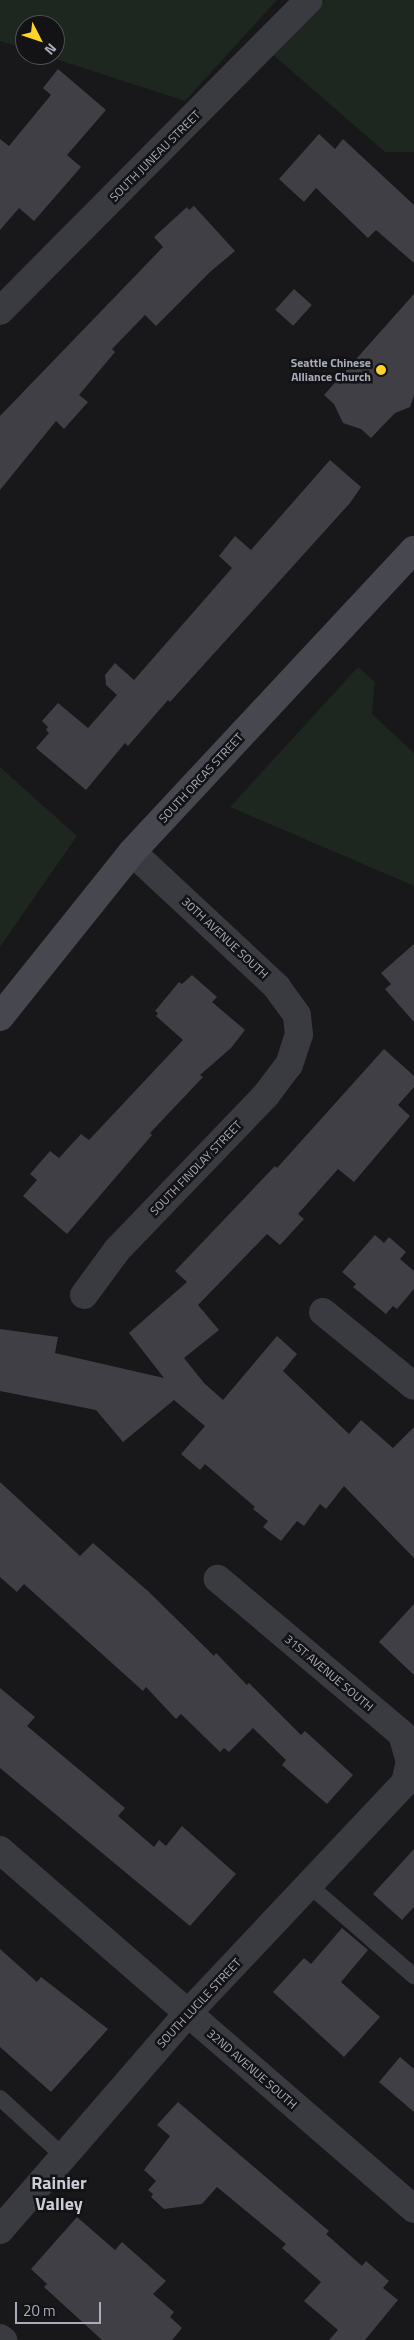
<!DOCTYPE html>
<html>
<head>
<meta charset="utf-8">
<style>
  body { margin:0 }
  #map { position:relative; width:414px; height:2340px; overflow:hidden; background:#18171a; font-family:"Titillium Web",sans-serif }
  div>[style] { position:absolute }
  .green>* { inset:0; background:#1d261f }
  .building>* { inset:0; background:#3f3f45; transform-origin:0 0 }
  .lane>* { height:16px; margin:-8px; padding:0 8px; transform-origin:8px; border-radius:8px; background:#3a3a41 }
  .street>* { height:28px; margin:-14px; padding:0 14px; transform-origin:14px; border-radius:14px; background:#3a3a41 }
  .secondary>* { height:28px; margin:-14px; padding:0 14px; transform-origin:14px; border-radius:14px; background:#46474f }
  .dots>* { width:14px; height:14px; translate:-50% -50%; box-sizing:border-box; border:2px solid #131215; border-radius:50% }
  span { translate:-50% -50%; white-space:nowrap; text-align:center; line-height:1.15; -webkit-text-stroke:5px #131215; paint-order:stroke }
  .street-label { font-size:12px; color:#a9acbb }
  .poi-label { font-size:12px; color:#a9acbb; font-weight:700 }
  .right { translate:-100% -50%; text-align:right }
  .district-label { font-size:18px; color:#caccd6; font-weight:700 }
  .north { position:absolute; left:15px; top:15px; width:50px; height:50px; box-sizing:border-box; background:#131215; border:1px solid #4f5057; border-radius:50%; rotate:131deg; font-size:14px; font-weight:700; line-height:20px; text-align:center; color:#a9acbb }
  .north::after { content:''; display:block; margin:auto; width:18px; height:22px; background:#ffd42a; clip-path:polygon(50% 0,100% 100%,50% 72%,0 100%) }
  .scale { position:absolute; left:15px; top:2302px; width:86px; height:22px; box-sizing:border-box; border:2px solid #a9acbb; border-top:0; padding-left:6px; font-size:15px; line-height:18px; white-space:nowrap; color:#a9acbb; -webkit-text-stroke:4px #131215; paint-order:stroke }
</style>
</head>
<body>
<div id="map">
  <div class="green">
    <div style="clip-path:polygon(0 0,277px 0,185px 101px,43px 55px,55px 55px,55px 25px,25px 25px,25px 49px,0 41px)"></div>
    <div style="clip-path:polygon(325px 0,414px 0,414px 152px,385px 152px,272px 54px)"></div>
    <div style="clip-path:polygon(358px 667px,375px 682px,372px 714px,414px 753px,414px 886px,230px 807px)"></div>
    <div style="clip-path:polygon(0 767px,77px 836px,0 947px)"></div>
  </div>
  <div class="building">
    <div style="clip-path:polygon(58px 69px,106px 110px,67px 155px,81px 167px,34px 221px,19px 208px,0 230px,0 139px,9px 146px,51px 95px,43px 88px)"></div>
    <div style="clip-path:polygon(319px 134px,335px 149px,343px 139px,414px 205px,414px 263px,376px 230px,368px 238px,316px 188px,304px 202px,279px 179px)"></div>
    <div style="clip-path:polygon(194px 206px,235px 251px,210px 272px,156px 326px,145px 315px,112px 349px,115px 352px,79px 395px,88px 402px,64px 429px,56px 421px,0 490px,0 416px,163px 247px,154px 237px,187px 207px,189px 210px)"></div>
    <div style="left:294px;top:289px;width:24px;height:28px;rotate:42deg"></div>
    <div style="clip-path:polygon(414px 294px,414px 395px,410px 407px,395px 413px,371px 438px,361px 429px,343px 423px,334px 404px,324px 395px)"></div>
    <div style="clip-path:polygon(330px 460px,361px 487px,350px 503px,170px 702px,168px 700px,128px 746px,125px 743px,86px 790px,36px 748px,49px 733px,46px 730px,48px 727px,42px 721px,58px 703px,88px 728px,117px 695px,106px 685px,105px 675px,115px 663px,134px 680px,232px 568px,219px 556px,235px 536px,251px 550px)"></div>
    <div style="clip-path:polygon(414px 944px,414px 1022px,385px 989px,391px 984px,381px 973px)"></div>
    <div style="clip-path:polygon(192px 975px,217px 997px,212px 1002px,245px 1030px,231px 1048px,200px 1075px,203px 1077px,150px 1133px,152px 1135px,67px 1234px,23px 1196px,37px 1180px,30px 1174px,50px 1151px,59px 1158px,81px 1134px,89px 1140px,183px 1040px,156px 1016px,158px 1013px,155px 1011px,179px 982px,182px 984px)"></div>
    <div style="clip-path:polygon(384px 1049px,414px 1076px,414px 1087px,398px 1105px,410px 1116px,354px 1182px,338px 1169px,298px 1214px,304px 1219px,280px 1245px,267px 1234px,198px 1305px,219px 1330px,184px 1358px,204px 1383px,223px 1400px,277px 1336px,297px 1354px,283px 1371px,349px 1434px,361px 1420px,393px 1448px,414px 1427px,414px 1558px,344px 1486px,326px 1509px,320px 1504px,304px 1526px,297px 1521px,281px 1541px,263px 1527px,268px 1521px,253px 1509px,255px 1507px,205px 1464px,200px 1470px,181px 1454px,205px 1426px,174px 1400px,123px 1442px,96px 1410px,0 1391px,0 1329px,58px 1337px,55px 1353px,164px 1378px,129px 1333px,187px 1282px,175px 1271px,275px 1166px,277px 1168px)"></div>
    <div style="clip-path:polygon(375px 1235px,384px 1243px,389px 1237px,406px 1252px,400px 1259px,414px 1271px,414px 1289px,397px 1309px,393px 1306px,386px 1314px,353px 1287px,356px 1284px,342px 1272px)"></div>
    <div style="clip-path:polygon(0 1482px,80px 1556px,93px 1543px,149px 1592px,214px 1656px,216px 1653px,247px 1685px,249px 1683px,301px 1735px,305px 1731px,353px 1775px,327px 1804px,282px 1765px,286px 1760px,253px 1728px,229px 1752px,224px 1748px,220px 1752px,181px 1714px,176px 1719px,146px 1687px,143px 1691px,24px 1584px,17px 1592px,0 1577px)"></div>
    <div style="clip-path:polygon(414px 1604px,414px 1675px,379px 1642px)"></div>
    <div style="clip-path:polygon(0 1688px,35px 1717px,27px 1726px,125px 1808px,118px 1816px,154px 1847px,159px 1840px,166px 1846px,182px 1826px,236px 1874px,190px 1926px,0 1768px)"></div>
    <div style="clip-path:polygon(414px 1849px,414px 1907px,402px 1920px,373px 1894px)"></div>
    <div style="clip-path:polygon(342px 1928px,368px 1950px,341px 1982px,380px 2017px,344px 2057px,273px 1992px,304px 1958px,311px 1964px)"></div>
    <div style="clip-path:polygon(0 1949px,37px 1982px,41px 1977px,108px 2029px,51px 2092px,0 2047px)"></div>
    <div style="clip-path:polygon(400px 2057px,414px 2069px,414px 2112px,379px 2082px)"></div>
    <div style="clip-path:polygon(178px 2102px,329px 2231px,326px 2234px,362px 2266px,366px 2261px,389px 2281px,383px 2288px,398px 2300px,365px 2340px,329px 2340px,338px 2330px,304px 2301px,321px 2282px,282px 2248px,286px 2244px,217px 2187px,202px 2204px,164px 2209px,151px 2197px,153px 2194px,148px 2190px,156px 2181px,144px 2170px,170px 2136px,157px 2125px)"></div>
    <div style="clip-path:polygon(77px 2217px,115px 2250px,122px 2242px,166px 2281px,153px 2294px,174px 2312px,170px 2317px,182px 2328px,172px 2340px,102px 2340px,44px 2287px,47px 2284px,31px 2269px)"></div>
  </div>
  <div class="lane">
    <div style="left:310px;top:1886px;width:138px;rotate:40.9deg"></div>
    <div style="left:0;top:2098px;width:86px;rotate:42.6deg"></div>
  </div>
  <div class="street">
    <div style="left:0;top:311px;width:438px;rotate:-45.2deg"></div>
    <div style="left:84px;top:1295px;width:56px;rotate:-53.7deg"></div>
    <div style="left:117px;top:1250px;width:215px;rotate:-46.1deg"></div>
    <div style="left:266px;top:1095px;width:38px;rotate:-53deg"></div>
    <div style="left:289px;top:1065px;width:32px;rotate:-72deg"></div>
    <div style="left:299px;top:1035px;width:20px;rotate:-96deg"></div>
    <div style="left:297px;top:1015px;width:34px;rotate:-126deg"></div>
    <div style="left:277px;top:987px;width:198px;rotate:-137deg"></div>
    <div style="left:323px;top:1312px;width:117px;rotate:39.1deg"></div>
    <div style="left:0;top:1850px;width:548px;rotate:40.93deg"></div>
    <div style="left:0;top:2230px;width:287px;rotate:-49.1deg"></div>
    <div style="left:188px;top:2013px;width:316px;rotate:-46.7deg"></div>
    <div style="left:405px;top:1783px;width:22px;rotate:-77deg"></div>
    <div style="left:410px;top:1762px;width:29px;rotate:-106deg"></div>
    <div style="left:402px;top:1734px;width:241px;rotate:-139.9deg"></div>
    <div style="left:0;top:2338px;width:4px;rotate:34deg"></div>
  </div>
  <div class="secondary">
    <div style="left:0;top:1017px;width:211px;rotate:-51.3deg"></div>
    <div style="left:132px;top:852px;width:413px;rotate:-47deg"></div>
  </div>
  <div class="dots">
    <div style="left:381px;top:370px;background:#ffd42a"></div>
  </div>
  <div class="street-label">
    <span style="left:155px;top:156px;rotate:-45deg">SOUTH JUNEAU STREET</span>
    <span style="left:201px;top:778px;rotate:-47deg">SOUTH ORCAS STREET</span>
    <span style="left:225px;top:938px;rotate:43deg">30TH AVENUE SOUTH</span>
    <span style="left:196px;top:1168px;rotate:-46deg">SOUTH FINDLAY STREET</span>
    <span style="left:329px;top:1673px;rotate:40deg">31ST AVENUE SOUTH</span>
    <span style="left:199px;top:2003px;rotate:-47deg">SOUTH LUCILE STREET</span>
    <span style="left:252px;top:2069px;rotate:41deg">32ND AVENUE SOUTH</span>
  </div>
  <div class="poi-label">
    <span class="right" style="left:371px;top:370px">Seattle Chinese<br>Alliance Church</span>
  </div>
  <div class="district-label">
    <span style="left:59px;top:2194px">Rainier<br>Valley</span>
  </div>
  <div class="north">N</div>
  <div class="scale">20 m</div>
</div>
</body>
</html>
